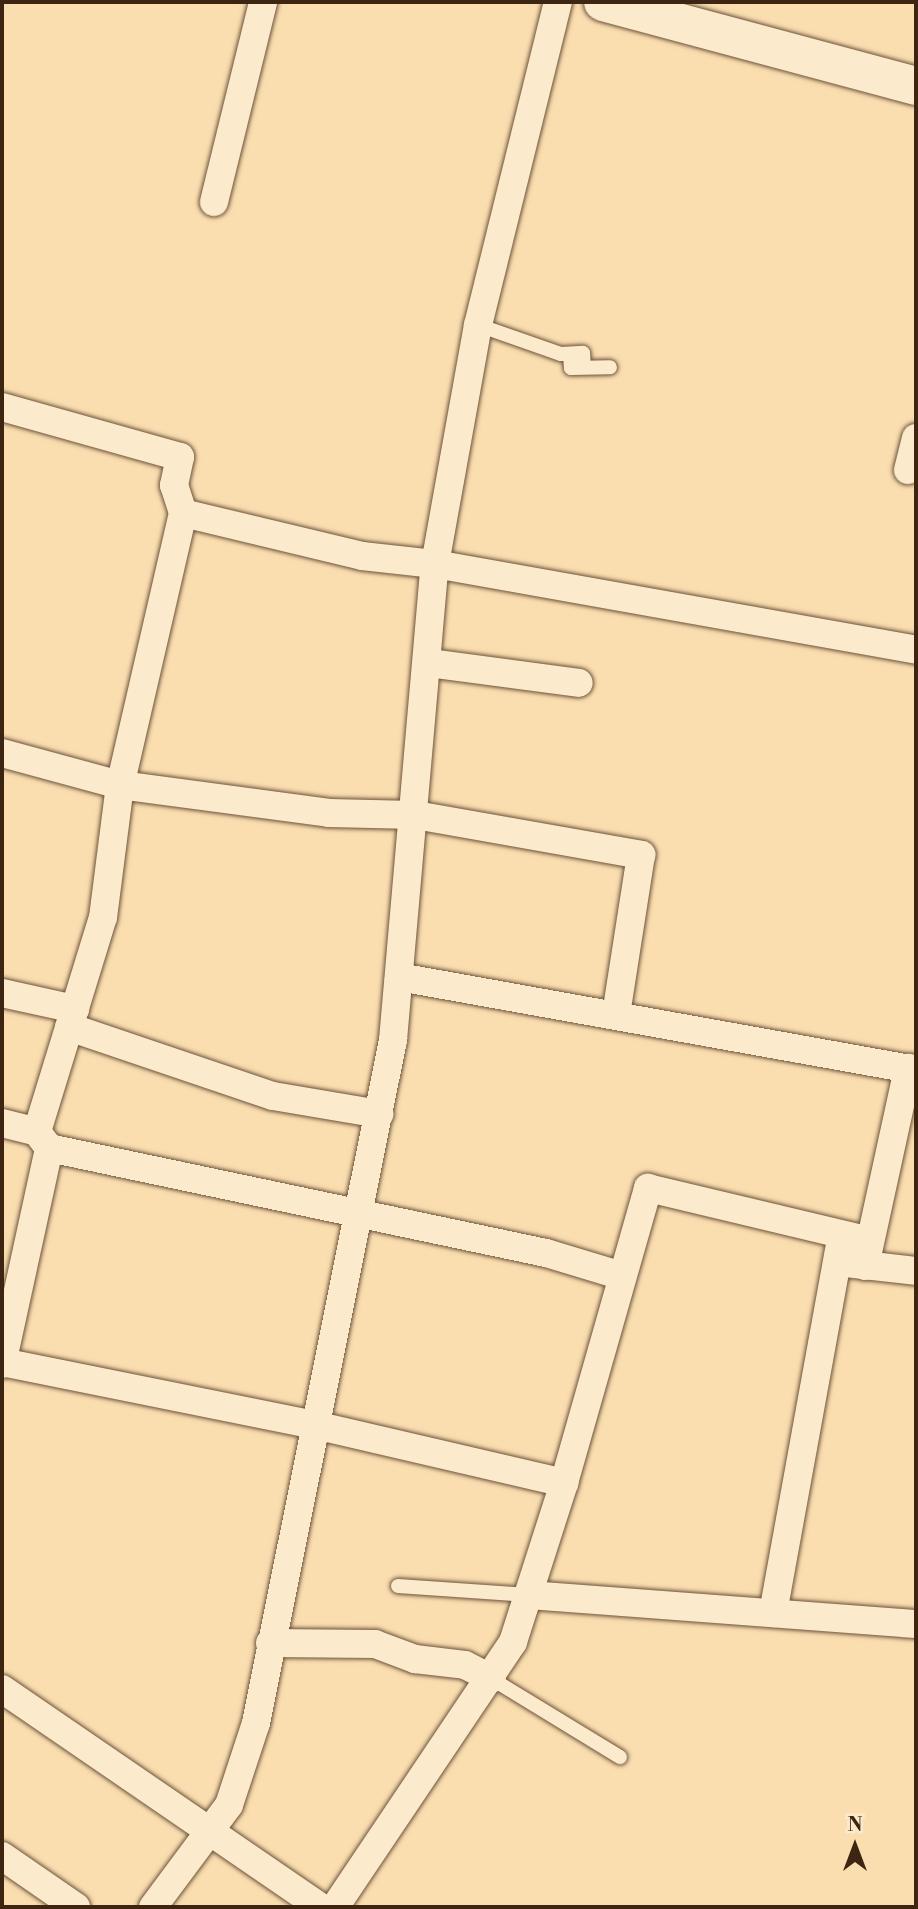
<!DOCTYPE html>
<html>
<head>
<meta charset="utf-8">
<style>
  body { margin:0 }
  #map { position:relative; width:918px; height:1909px; overflow:hidden; background:#fadeb0; font-family:"Libre Bodoni",serif }
  div>[style] { position:absolute }
  .roads { filter:drop-shadow(0 0 2px #6d533a) drop-shadow(0 0 2px #6d533a) }
  .lane>* { height:14px; margin:-7px; padding:0 7px; transform-origin:7px; border-radius:7px; background:#fceacc }
  .street>* { height:28px; margin:-14px; padding:0 14px; transform-origin:14px; border-radius:14px; background:#fceacc }
  .secondary>* { height:38px; margin:-19px; padding:0 19px; transform-origin:19px; border-radius:19px; background:#fceacc }
  span { translate:-50% -50%; white-space:nowrap; text-align:center; line-height:1.15; -webkit-text-stroke:6px #fceacc; paint-order:stroke }
  .frame { position:absolute; inset:0; border:4px solid #3e2512; pointer-events:none }
  .north { position:absolute; left:820px; top:1811px; width:70px; height:70px; -webkit-text-stroke:5px #fceacc; paint-order:stroke; rotate:0deg; font-size:19px; font-weight:700; line-height:28px; text-align:center; color:#3e2512 }
  .north::after { content:''; display:block; margin:auto; width:24px; height:32px; background:#3e2512; clip-path:polygon(50% 0,100% 100%,50% 72%,0 100%) }
</style>
</head>
<body>
<div id="map">
  <div class="roads">
    <div class="lane">
      <div style="left:478px;top:325px;width:88px;rotate:19.3deg"></div>
      <div style="left:561px;top:354px;width:22px;rotate:-3deg"></div>
      <div style="left:583px;top:353px;width:14px;rotate:86deg"></div>
      <div style="left:570px;top:354px;width:14px;rotate:86deg"></div>
      <div style="left:571px;top:368px;width:39px;rotate:-1deg"></div>
      <div style="left:398px;top:1586px;width:131px;rotate:3.9deg"></div>
      <div style="left:492px;top:1679px;width:150px;rotate:31.4deg"></div>
    </div>
    <div class="street">
      <div style="left:214px;top:202px;width:206px;rotate:-76.2deg"></div>
      <div style="left:2px;top:407px;width:185px;rotate:15.7deg"></div>
      <div style="left:180px;top:457px;width:29px;rotate:102deg"></div>
      <div style="left:174px;top:485px;width:29px;rotate:72deg"></div>
      <div style="left:183px;top:513px;width:279px;rotate:103deg"></div>
      <div style="left:120px;top:785px;width:133px;rotate:97.3deg"></div>
      <div style="left:103px;top:917px;width:225px;rotate:107.1deg"></div>
      <div style="left:37px;top:1132px;width:20px;rotate:53deg"></div>
      <div style="left:49px;top:1148px;width:508px;rotate:11.93deg"></div>
      <div style="left:546px;top:1253px;width:79px;rotate:16.8deg"></div>
      <div style="left:908px;top:470px;width:33px;rotate:-76deg"></div>
      <div style="left:183px;top:513px;width:184px;rotate:13.5deg"></div>
      <div style="left:362px;top:556px;width:73px;rotate:6.3deg"></div>
      <div style="left:435px;top:564px;width:489px;rotate:10.1deg"></div>
      <div style="left:429px;top:663px;width:151px;rotate:7.6deg"></div>
      <div style="left:2px;top:753px;width:122px;rotate:15.2deg"></div>
      <div style="left:120px;top:785px;width:211px;rotate:7.6deg"></div>
      <div style="left:329px;top:813px;width:86px;rotate:1.3deg"></div>
      <div style="left:415px;top:815px;width:230px;rotate:10deg"></div>
      <div style="left:641px;top:855px;width:161px;rotate:98.9deg"></div>
      <div style="left:399px;top:977px;width:525px;rotate:10.2deg"></div>
      <div style="left:2px;top:993px;width:75px;rotate:12.4deg"></div>
      <div style="left:69px;top:1027px;width:215px;rotate:18.7deg"></div>
      <div style="left:273px;top:1096px;width:108px;rotate:9.6deg"></div>
      <div style="left:2px;top:1123px;width:36px;rotate:14deg"></div>
      <div style="left:846px;top:1263px;width:70px;rotate:6.5deg"></div>
      <div style="left:865px;top:1266px;width:203px;rotate:-77.7deg"></div>
      <div style="left:2px;top:1362px;width:319px;rotate:11.4deg"></div>
      <div style="left:315px;top:1425px;width:256px;rotate:13.1deg"></div>
      <div style="left:2px;top:1364px;width:221px;rotate:-77.7deg"></div>
      <div style="left:529px;top:1595px;width:388px;rotate:4.3deg"></div>
      <div style="left:773px;top:1613px;width:384px;rotate:-79.7deg"></div>
      <div style="left:270px;top:1643px;width:105px;rotate:0.5deg"></div>
      <div style="left:375px;top:1644px;width:43px;rotate:20.6deg"></div>
      <div style="left:415px;top:1659px;width:50px;rotate:6.8deg"></div>
      <div style="left:465px;top:1665px;width:30px;rotate:27deg"></div>
      <div style="left:2px;top:1689px;width:386px;rotate:34.4deg"></div>
      <div style="left:2px;top:1856px;width:90px;rotate:34.6deg"></div>
      <div style="left:153px;top:1907px;width:127px;rotate:-53.3deg"></div>
      <div style="left:229px;top:1805px;width:86px;rotate:-71.8deg"></div>
      <div style="left:256px;top:1723px;width:697px;rotate:-78.66deg"></div>
      <div style="left:393px;top:1040px;width:478px;rotate:-85deg"></div>
      <div style="left:435px;top:564px;width:243px;rotate:-79.8deg"></div>
      <div style="left:478px;top:325px;width:333px;rotate:-76.1deg"></div>
      <div style="left:335px;top:1907px;width:319px;rotate:-56.1deg"></div>
      <div style="left:513px;top:1642px;width:167px;rotate:-72.2deg"></div>
      <div style="left:564px;top:1483px;width:307px;rotate:-74.1deg"></div>
      <div style="left:648px;top:1188px;width:228px;rotate:13.4deg"></div>
    </div>
    <div class="secondary">
      <div style="left:603px;top:2px;width:324px;rotate:15deg"></div>
    </div>
  </div>
  <div class="frame"></div>
  <div class="north">N</div>
</div>
</body>
</html>
